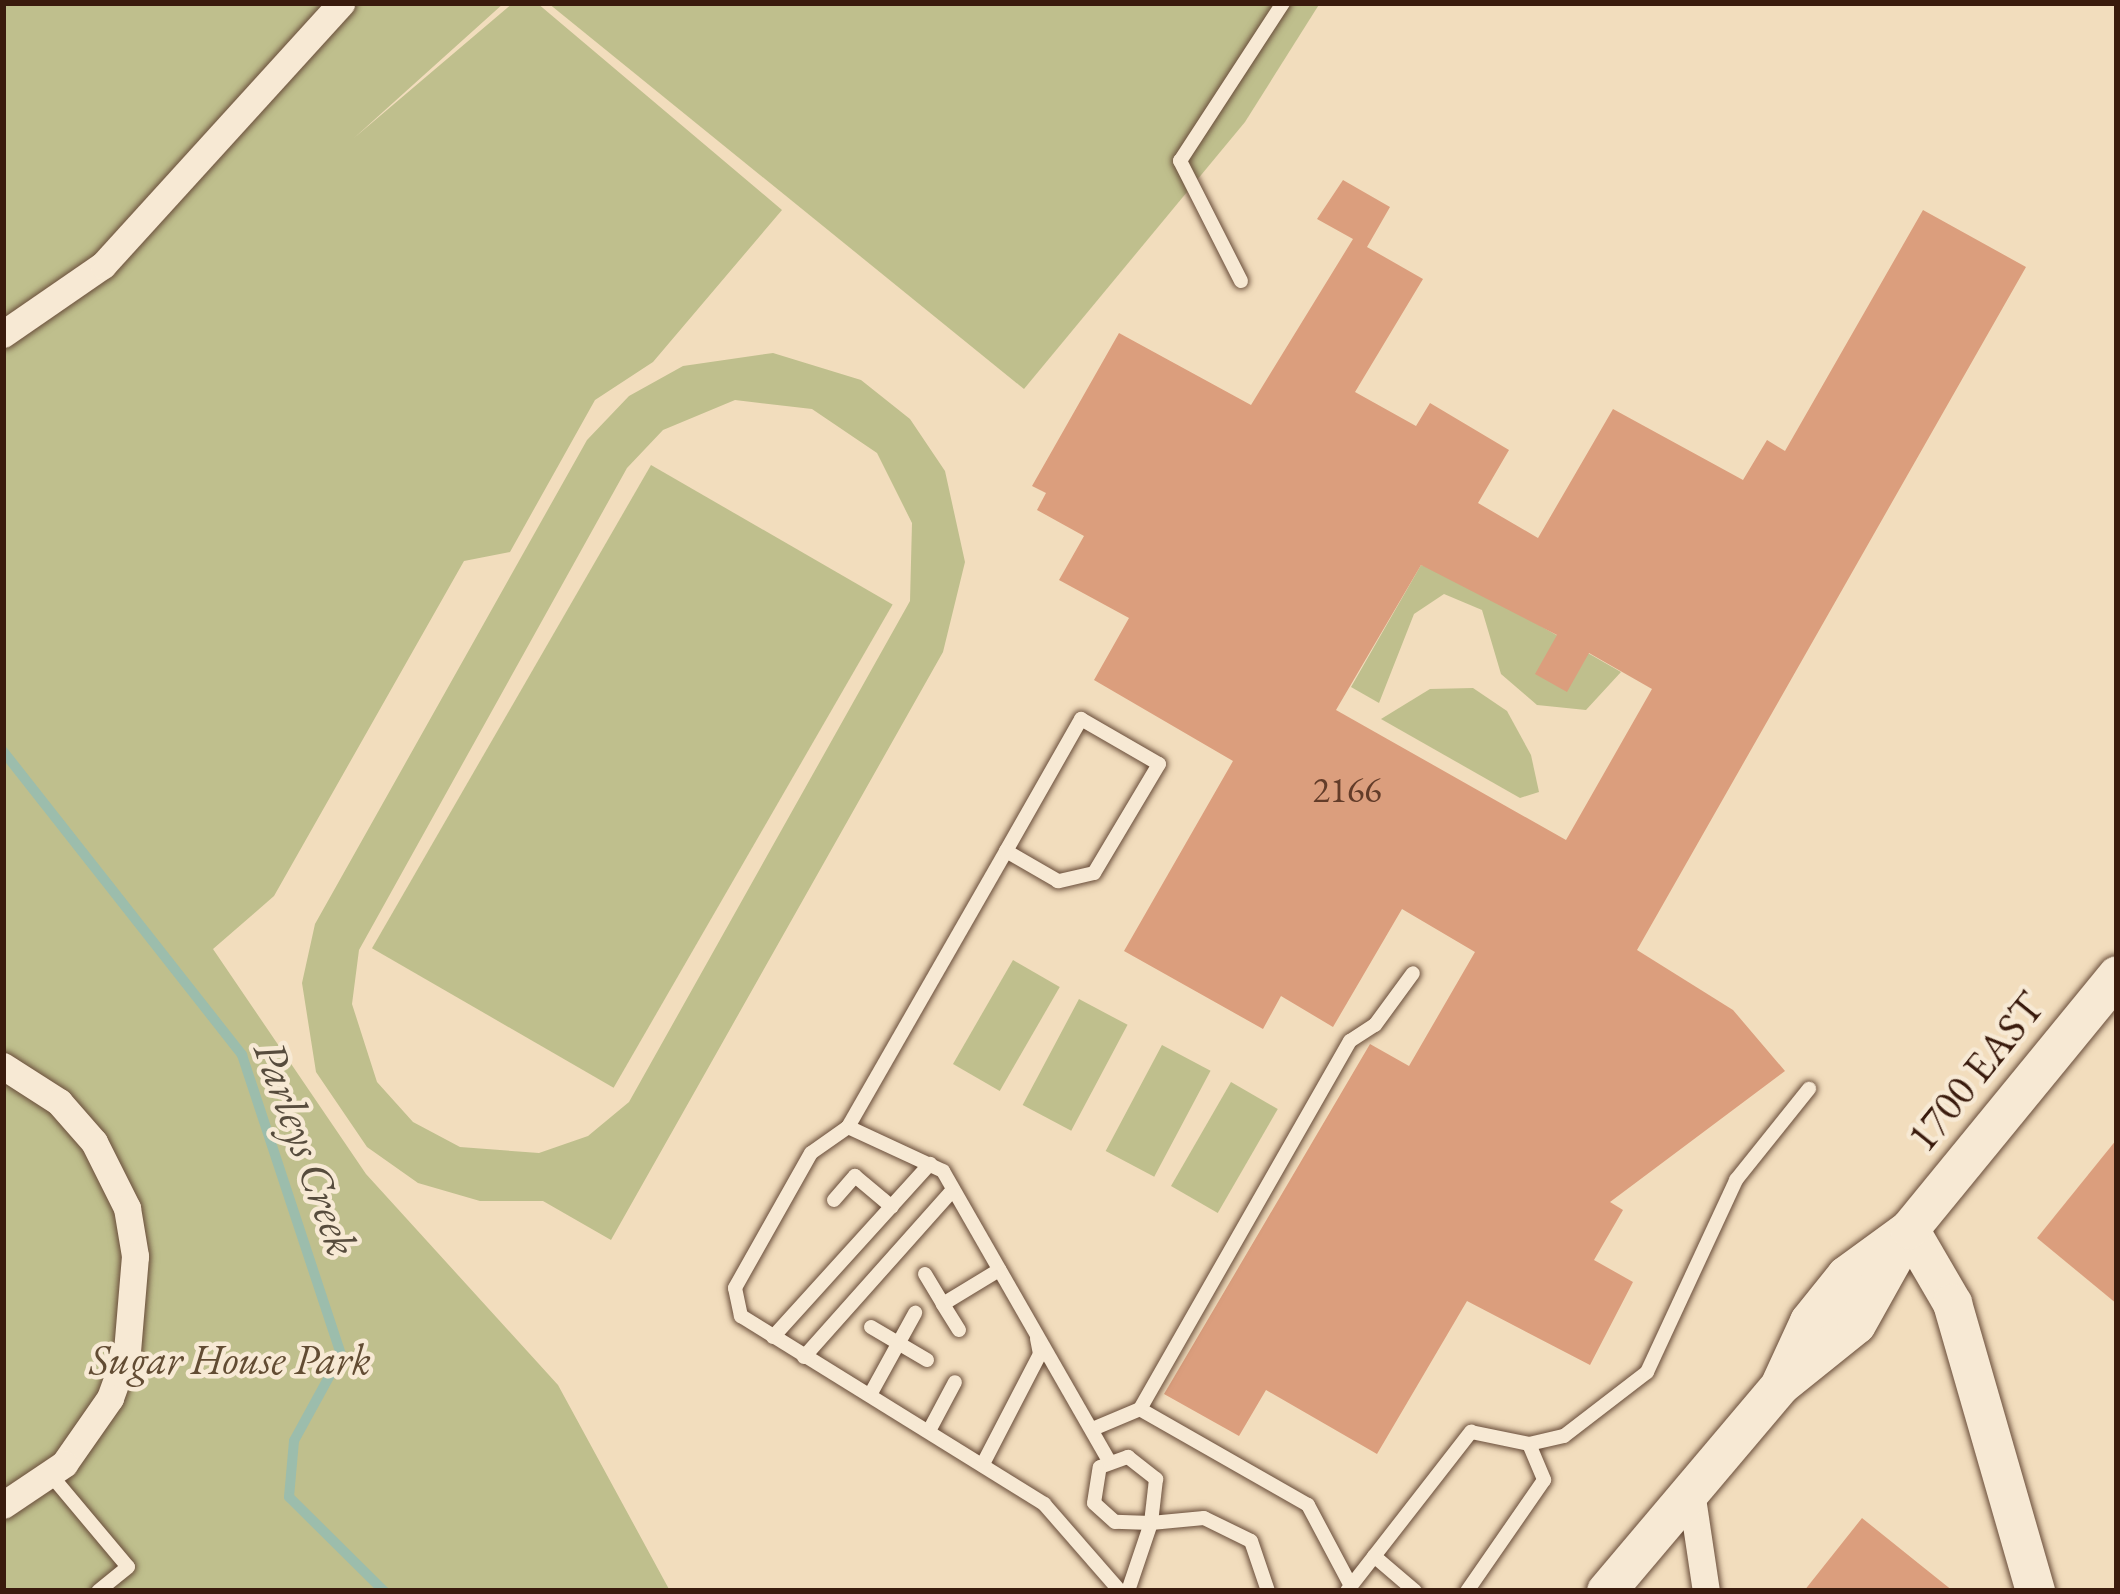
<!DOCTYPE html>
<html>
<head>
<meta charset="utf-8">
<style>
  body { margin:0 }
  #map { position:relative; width:2120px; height:1594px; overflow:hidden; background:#f2ddbd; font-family:"EB Garamond",serif }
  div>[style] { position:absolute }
  .green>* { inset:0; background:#bfbf8d; transform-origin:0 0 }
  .stream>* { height:10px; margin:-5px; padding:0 5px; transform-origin:5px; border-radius:5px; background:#9cbdac }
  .building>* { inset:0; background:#db9e7d }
  .roads { filter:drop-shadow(0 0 3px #684c39) drop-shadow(0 0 3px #684c39) }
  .lane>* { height:14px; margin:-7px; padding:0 7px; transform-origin:7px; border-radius:7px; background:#f7e9d4 }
  .street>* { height:27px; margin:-13.5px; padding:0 13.5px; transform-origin:13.5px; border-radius:13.5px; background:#f7e9d4 }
  .secondary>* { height:39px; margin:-19.5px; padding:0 19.5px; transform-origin:19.5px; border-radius:19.5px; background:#f7e9d4 }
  span { translate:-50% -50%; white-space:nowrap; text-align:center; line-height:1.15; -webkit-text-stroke:9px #f7e9d4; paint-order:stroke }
  .number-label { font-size:36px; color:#623c29 }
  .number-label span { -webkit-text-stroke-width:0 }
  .street-label { font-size:42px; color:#3a1b0d }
  .park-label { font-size:42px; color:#624c33; font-style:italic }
  .water-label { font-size:45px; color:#574c3d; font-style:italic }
  .frame { position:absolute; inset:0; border:6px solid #3a1b0d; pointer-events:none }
</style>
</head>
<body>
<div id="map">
  <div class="green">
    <div style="clip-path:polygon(3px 3px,504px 3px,354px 138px,513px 3px,537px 3px,782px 210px,653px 362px,595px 400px,510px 552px,464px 561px,274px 896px,213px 949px,366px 1174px,558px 1385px,670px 1591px,3px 1591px)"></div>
    <div style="clip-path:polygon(548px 3px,1320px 3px,1245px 122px,1024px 389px)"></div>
    <div style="clip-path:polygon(evenodd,773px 353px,861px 380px,910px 419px,945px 471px,965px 562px,943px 652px,611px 1240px,543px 1201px,480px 1201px,418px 1183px,367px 1147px,316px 1072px,302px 983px,315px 924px,587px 440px,629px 396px,683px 366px,773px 353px,735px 400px,812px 409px,877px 453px,912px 523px,910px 601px,629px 1102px,588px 1136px,539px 1153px,460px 1147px,413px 1122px,377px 1082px,352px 1004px,359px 950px,627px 468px,663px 430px,735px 400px)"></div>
    <div style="left:651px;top:465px;width:279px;height:558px;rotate:30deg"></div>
    <div style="clip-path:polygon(1421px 565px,1450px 574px,1621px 672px,1586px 710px,1537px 705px,1501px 674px,1482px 610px,1444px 594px,1414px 614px,1379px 703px,1351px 687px)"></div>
    <div style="clip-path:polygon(1473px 688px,1507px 711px,1531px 755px,1539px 792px,1520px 798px,1381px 719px,1430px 689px)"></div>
    <div style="left:1013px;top:960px;width:54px;height:120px;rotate:30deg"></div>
    <div style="left:1079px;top:999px;width:55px;height:120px;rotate:28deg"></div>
    <div style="left:1162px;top:1045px;width:55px;height:120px;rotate:28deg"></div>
    <div style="left:1231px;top:1082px;width:54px;height:120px;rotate:30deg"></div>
  </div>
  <div class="stream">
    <div style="left:3px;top:751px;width:387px;rotate:51.8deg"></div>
    <div style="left:242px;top:1055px;width:316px;rotate:71.7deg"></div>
    <div style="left:341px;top:1355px;width:98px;rotate:118.7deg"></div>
    <div style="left:294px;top:1441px;width:56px;rotate:95.1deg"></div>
    <div style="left:289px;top:1497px;width:134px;rotate:44.7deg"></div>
  </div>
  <div class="building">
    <div style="clip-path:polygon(evenodd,1343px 180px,1390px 207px,1367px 247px,1423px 279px,1355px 392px,1416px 426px,1430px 403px,1509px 450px,1478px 503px,1538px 538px,1613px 409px,1743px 480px,1767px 440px,1785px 451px,1923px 210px,2026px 267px,1637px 950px,1733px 1010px,1785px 1071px,1610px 1202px,1623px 1210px,1594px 1260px,1633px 1282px,1590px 1365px,1467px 1301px,1377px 1454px,1266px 1390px,1239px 1436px,1164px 1394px,1370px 1044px,1409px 1066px,1475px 952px,1402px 909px,1333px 1027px,1281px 996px,1263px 1029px,1124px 951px,1233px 761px,1094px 680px,1129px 618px,1059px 580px,1084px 536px,1037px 510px,1046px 493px,1032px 486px,1119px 333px,1251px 405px,1353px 239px,1317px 219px,1343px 180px,1421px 565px,1557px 635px,1535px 674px,1567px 692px,1589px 653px,1652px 689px,1566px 840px,1336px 710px,1421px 565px)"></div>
    <div style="clip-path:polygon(2117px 1139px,2117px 1304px,2037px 1238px)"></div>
    <div style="clip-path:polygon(1862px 1518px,1918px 1563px,1953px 1591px,1804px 1591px)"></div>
  </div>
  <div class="roads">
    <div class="lane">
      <div style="left:1241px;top:281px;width:135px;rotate:-116.9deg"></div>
      <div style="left:1180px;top:161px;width:189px;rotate:-56.9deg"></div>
      <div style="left:848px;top:1127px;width:318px;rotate:-60.2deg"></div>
      <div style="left:1006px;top:851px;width:152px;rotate:-60.4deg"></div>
      <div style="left:1081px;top:719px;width:90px;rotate:30deg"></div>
      <div style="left:1159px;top:764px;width:127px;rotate:120.8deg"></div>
      <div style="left:1094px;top:873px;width:37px;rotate:167deg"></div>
      <div style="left:1058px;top:881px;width:60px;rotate:-150deg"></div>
      <div style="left:834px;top:1200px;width:32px;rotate:-49deg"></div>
      <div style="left:855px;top:1176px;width:48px;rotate:40deg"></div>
      <div style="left:925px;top:1274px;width:35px;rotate:59deg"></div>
      <div style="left:871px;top:1327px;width:65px;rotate:30.5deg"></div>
      <div style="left:959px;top:1330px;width:31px;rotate:-122deg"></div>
      <div style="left:943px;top:1304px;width:66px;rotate:-31.3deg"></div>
      <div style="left:773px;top:1337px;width:234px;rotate:-47.8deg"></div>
      <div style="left:804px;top:1357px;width:224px;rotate:-48.3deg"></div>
      <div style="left:870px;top:1395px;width:94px;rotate:-61.2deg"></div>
      <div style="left:1095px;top:1428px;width:49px;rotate:-22.9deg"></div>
      <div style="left:930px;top:1429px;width:53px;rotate:-62deg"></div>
      <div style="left:1529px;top:1444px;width:36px;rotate:-13deg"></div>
      <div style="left:1564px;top:1436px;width:105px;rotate:-37.6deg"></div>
      <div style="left:1647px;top:1372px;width:212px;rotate:-65.1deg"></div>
      <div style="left:1736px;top:1180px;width:117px;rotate:-51.3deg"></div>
      <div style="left:1128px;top:1457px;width:36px;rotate:38deg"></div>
      <div style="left:1156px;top:1479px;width:44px;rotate:96.5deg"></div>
      <div style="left:1151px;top:1523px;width:36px;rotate:-178deg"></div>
      <div style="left:1115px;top:1522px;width:28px;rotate:-138deg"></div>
      <div style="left:1094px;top:1503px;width:36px;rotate:-81deg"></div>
      <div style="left:1100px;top:1467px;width:30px;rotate:-20deg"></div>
      <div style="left:985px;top:1460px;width:119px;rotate:-62.6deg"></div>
      <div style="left:1040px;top:1354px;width:16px;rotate:-101deg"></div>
      <div style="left:1109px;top:1461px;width:334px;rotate:-119.8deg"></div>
      <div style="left:943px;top:1171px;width:105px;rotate:-155.1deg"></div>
      <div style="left:848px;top:1127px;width:45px;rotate:144.9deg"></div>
      <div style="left:811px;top:1153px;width:155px;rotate:119.4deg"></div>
      <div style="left:735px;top:1288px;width:29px;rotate:78deg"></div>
      <div style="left:741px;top:1316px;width:357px;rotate:31.8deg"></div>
      <div style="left:1044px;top:1504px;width:116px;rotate:48.9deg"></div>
      <div style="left:50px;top:1474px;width:121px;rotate:50deg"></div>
      <div style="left:128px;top:1567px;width:38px;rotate:141deg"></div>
      <div style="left:1374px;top:1556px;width:54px;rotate:40.5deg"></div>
      <div style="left:1351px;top:1586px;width:92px;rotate:-118deg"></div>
      <div style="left:1308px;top:1505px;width:193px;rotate:-150.3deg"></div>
      <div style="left:1140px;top:1409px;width:424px;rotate:-60.3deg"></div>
      <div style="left:1350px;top:1041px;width:30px;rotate:-33deg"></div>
      <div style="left:1375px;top:1025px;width:64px;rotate:-53.8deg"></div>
      <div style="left:1128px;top:1591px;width:72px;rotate:-71.3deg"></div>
      <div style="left:1151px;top:1523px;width:53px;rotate:-5.4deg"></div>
      <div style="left:1204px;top:1518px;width:52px;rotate:26.1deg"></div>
      <div style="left:1251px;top:1541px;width:53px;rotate:71.2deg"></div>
      <div style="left:1347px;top:1591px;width:202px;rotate:-52.1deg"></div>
      <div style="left:1471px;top:1432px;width:59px;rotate:11.7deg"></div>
      <div style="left:1529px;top:1444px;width:39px;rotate:67deg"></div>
      <div style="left:1544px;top:1480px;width:135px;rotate:124.7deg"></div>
    </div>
    <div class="street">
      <div style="left:3px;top:334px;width:121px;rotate:-34.6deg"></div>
      <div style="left:103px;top:265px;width:354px;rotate:-47.7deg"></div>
      <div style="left:3px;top:1066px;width:67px;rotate:32.7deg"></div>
      <div style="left:59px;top:1102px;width:53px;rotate:48.8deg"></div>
      <div style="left:94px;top:1142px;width:74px;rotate:63.4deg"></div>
      <div style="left:127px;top:1208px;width:49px;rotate:80.5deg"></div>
      <div style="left:135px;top:1256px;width:95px;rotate:94.8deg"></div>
      <div style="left:127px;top:1351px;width:50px;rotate:109.9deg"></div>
      <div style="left:110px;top:1398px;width:80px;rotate:124.9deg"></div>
      <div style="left:64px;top:1464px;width:73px;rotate:146.1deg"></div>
      <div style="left:1691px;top:1491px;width:101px;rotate:81.5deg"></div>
    </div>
    <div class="secondary">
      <div style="left:1909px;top:1229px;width:86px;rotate:59.8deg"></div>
      <div style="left:1952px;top:1303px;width:300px;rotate:73.9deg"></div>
      <div style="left:1781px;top:1382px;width:67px;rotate:-65.3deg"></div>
      <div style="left:1809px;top:1321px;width:59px;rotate:-51.2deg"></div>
      <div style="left:1846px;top:1275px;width:73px;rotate:-36.1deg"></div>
      <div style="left:1606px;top:1591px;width:270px;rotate:-49.8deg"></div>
      <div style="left:1780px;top:1385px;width:97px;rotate:-38.8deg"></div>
      <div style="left:1856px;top:1324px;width:109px;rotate:-60.8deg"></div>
      <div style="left:1909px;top:1229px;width:328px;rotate:-50.7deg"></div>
    </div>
  </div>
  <div class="number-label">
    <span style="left:1347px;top:790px">2166</span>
  </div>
  <div class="street-label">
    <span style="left:1976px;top:1072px;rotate:-51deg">1700 EAST</span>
  </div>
  <div class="park-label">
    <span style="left:230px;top:1360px">Sugar House Park</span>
  </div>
  <div class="water-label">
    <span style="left:306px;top:1148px;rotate:70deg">Parleys Creek</span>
  </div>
  <div class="frame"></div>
</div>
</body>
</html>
